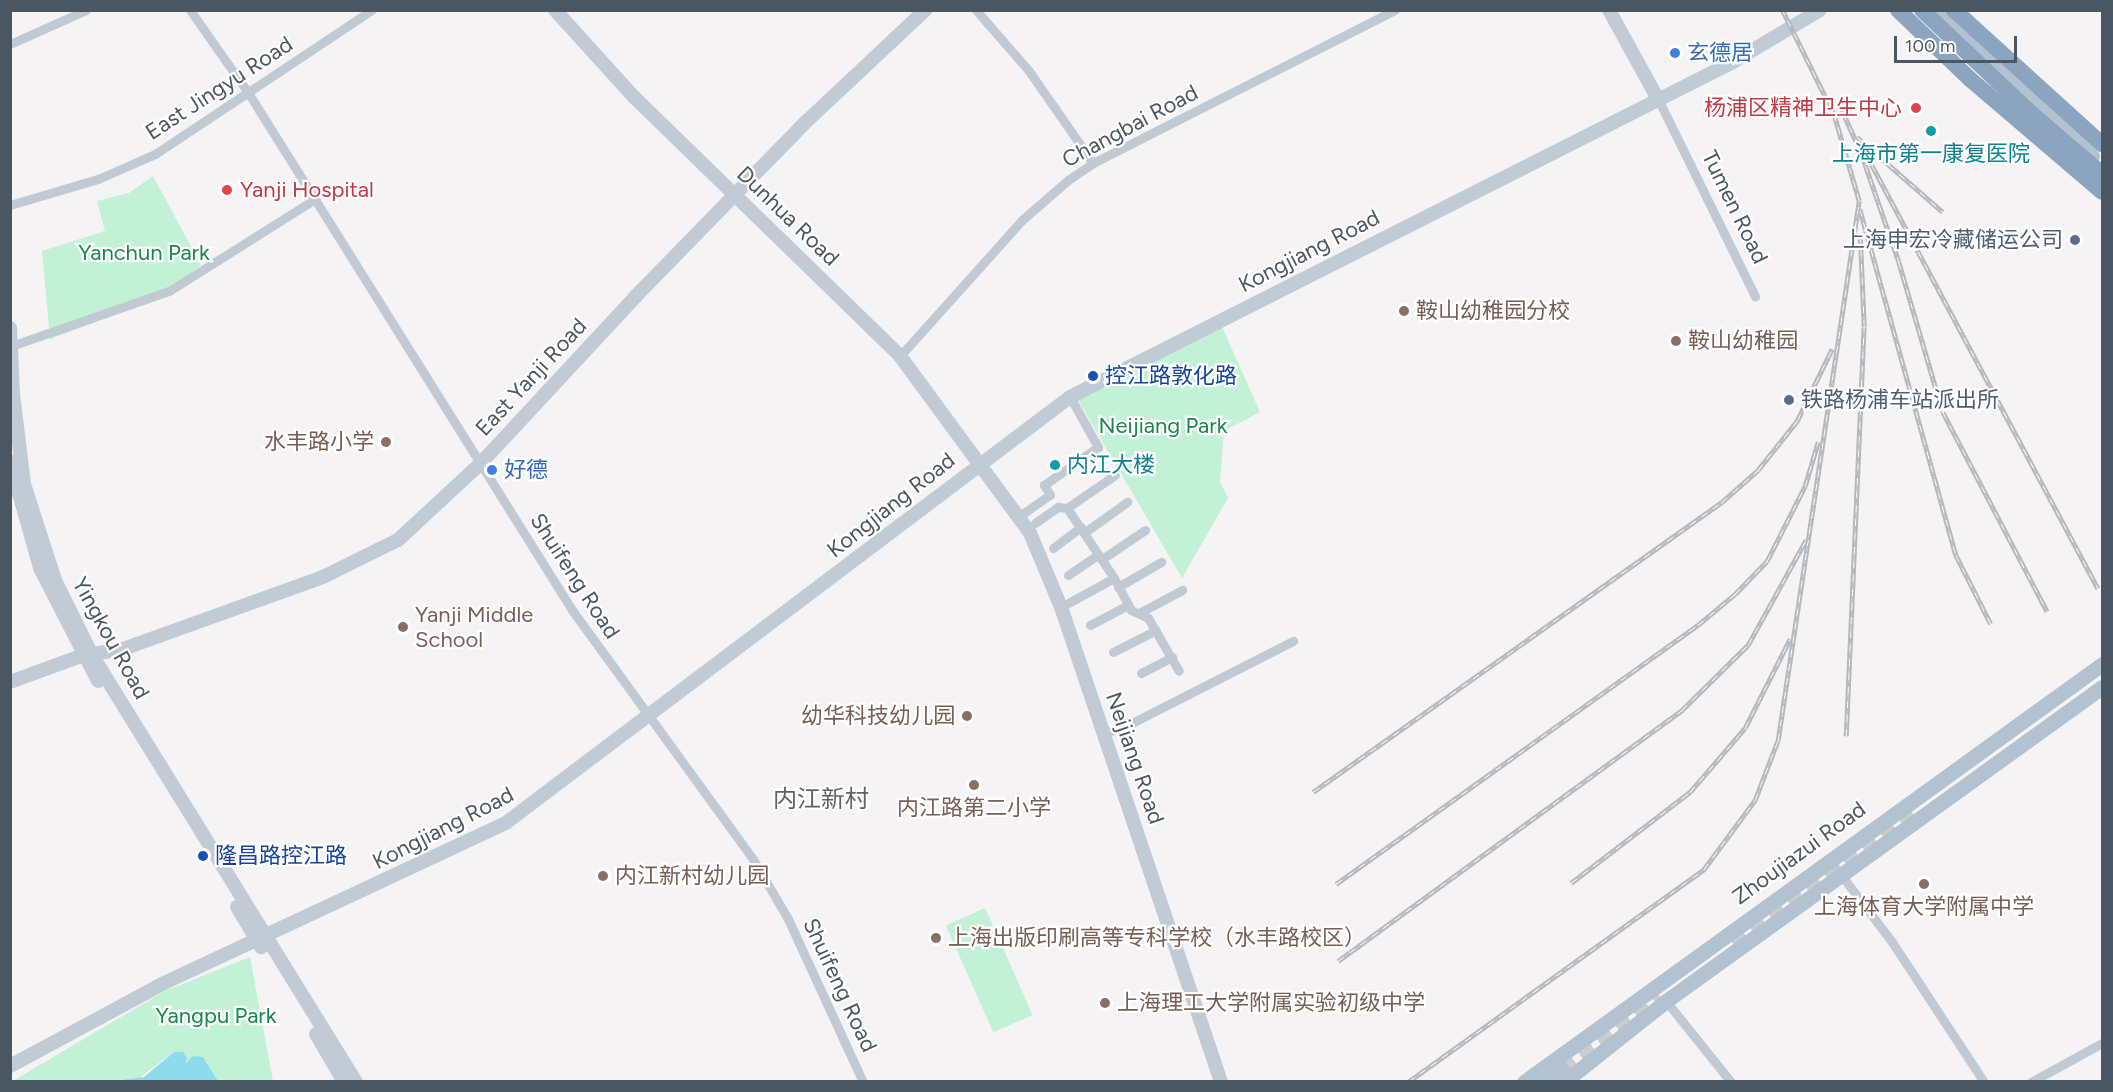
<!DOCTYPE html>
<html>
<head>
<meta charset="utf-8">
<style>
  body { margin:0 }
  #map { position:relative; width:2113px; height:1092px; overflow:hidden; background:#f5f3f3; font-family:Figtree,"Noto Sans SC",sans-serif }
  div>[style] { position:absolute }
  .green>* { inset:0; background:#c3f1d5; transform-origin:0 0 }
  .water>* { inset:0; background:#90daee }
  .primary-tunnel>* { height:15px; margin-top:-7.5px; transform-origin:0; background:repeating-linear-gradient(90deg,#caccce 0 15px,transparent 0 23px) }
  .street>* { height:9px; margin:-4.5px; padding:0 4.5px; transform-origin:4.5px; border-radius:4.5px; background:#c1cad2 }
  .secondary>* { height:14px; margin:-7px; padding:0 7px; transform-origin:7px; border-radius:7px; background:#c1cbd6 }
  .primary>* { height:15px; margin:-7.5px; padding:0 7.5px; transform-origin:7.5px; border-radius:7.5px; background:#b3c2d1 }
  .highway>* { height:16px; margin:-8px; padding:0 8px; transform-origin:8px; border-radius:8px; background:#8ba5c1 }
  .rail>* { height:4.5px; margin-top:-2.25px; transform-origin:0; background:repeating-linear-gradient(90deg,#fff 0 7px,#b5b8bd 0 14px); box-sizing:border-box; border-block:2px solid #b5b8bd }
  .dots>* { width:16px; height:16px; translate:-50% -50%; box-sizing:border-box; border:3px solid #fff; border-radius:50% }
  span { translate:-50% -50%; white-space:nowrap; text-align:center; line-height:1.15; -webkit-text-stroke:4.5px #fff; paint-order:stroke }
  .shop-label { font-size:22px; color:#366cbe }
  .left { translate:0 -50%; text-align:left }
  .street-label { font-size:22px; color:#4a5661 }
  .health-label { font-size:22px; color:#be3a42 }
  .right { translate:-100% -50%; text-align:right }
  .culture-label { font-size:22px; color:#0d838f }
  .service-label { font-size:22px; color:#4e5e75 }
  .park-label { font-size:22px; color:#17864f }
  .education-label { font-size:22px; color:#785e54 }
  .transit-label { font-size:22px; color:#164399 }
  .neighbourhood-label { font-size:24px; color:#5f6368 }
  .frame { position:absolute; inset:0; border:12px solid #4a5661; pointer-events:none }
  .scale { position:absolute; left:1894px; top:36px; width:123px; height:27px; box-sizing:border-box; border:3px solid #4a5661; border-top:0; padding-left:8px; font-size:18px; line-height:21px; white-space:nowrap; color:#4a5661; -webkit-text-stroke:4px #fff; paint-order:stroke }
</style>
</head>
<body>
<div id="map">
  <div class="green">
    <div style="clip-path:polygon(153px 176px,201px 265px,181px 282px,144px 304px,50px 339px,42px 251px,105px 231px,97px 201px,129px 193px)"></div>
    <div style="clip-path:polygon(1222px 327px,1260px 412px,1224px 431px,1220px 482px,1228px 498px,1182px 578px,1078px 400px)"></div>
    <div style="left:985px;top:908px;width:117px;height:43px;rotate:66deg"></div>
    <div style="clip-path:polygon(250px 957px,273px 1081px,218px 1081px,203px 1057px,183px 1066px,187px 1058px,183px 1052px,174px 1052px,135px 1081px,11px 1082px,165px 991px)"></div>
  </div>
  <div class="water">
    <div style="clip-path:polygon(174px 1052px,183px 1052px,187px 1058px,185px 1064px,193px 1056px,203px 1057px,218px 1081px,115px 1081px,144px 1077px)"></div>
  </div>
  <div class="primary-tunnel">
    <div style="left:1733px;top:943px;width:222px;rotate:-35.5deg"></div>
    <div style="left:1562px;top:1069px;width:122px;rotate:-36deg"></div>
  </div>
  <div class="street">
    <div style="left:190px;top:10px;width:103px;rotate:54.9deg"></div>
    <div style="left:249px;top:94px;width:609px;rotate:57.95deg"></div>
    <div style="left:572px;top:610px;width:308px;rotate:54deg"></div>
    <div style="left:753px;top:859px;width:69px;rotate:59.7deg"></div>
    <div style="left:788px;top:919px;width:179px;rotate:65.3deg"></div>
    <div style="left:976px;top:10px;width:81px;rotate:49deg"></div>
    <div style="left:1029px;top:71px;width:112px;rotate:55.2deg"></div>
    <div style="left:10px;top:44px;width:83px;rotate:-24.1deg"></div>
    <div style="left:1658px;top:99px;width:220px;rotate:63.8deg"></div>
    <div style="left:10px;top:205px;width:92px;rotate:-16.5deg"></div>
    <div style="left:98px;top:179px;width:62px;rotate:-23.7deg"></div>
    <div style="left:155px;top:154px;width:260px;rotate:-33.6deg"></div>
    <div style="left:11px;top:346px;width:167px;rotate:-19.2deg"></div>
    <div style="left:169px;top:291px;width:173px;rotate:-32.2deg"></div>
    <div style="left:900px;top:356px;width:183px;rotate:-48.1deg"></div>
    <div style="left:1022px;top:220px;width:61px;rotate:-41deg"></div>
    <div style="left:1068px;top:180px;width:30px;rotate:-34deg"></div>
    <div style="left:1093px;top:163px;width:339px;rotate:-26.9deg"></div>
    <div style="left:1067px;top:508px;width:58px;rotate:-34.5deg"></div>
    <div style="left:1018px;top:517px;width:39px;rotate:-35deg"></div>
    <div style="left:1050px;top:495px;width:12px;rotate:-121deg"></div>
    <div style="left:1044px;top:485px;width:66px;rotate:-35.1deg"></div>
    <div style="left:1098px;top:447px;width:57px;rotate:-119.2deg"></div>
    <div style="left:1035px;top:523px;width:28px;rotate:-35deg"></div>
    <div style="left:1058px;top:507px;width:9px;rotate:6deg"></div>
    <div style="left:1067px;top:508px;width:84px;rotate:56.1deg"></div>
    <div style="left:1114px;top:578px;width:60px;rotate:151.3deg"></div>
    <div style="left:1085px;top:532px;width:52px;rotate:-35.5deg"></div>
    <div style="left:1053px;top:548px;width:35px;rotate:-37deg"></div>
    <div style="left:1102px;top:559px;width:52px;rotate:-34deg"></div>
    <div style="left:1068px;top:575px;width:37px;rotate:-34deg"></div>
    <div style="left:1114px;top:578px;width:36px;rotate:62deg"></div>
    <div style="left:1131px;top:610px;width:19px;rotate:25deg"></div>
    <div style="left:1148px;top:618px;width:61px;rotate:59.7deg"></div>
    <div style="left:1118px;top:587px;width:50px;rotate:-30.2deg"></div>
    <div style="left:1139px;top:613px;width:49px;rotate:-28.1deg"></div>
    <div style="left:1090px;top:625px;width:43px;rotate:-27.8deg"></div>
    <div style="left:1113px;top:652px;width:48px;rotate:-27.1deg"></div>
    <div style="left:1141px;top:673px;width:35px;rotate:-27deg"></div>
    <div style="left:1104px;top:733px;width:21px;rotate:-17deg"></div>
    <div style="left:1124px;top:727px;width:190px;rotate:-27deg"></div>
    <div style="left:1829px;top:859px;width:104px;rotate:52.8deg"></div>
    <div style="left:1892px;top:942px;width:168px;rotate:56.7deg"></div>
    <div style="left:1666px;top:1001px;width:104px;rotate:51.3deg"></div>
    <div style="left:2031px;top:1082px;width:81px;rotate:-28.8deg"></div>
  </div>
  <div class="secondary">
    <div style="left:555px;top:10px;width:118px;rotate:47.8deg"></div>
    <div style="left:634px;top:97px;width:371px;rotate:44.2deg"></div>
    <div style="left:900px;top:356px;width:220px;rotate:53.7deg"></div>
    <div style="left:1030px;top:533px;width:80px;rotate:67.3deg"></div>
    <div style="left:1061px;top:607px;width:501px;rotate:71.38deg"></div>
    <div style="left:1609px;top:10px;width:102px;rotate:61.2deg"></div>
    <div style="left:10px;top:328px;width:66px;rotate:87.4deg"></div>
    <div style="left:13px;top:394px;width:91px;rotate:83deg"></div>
    <div style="left:24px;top:484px;width:101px;rotate:72.1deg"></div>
    <div style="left:55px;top:580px;width:84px;rotate:63.7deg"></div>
    <div style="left:92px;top:655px;width:502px;rotate:58.27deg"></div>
    <div style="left:10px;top:461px;width:111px;rotate:74.3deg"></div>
    <div style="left:40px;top:568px;width:127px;rotate:62.8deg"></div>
    <div style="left:10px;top:682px;width:76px;rotate:-20.1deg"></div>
    <div style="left:81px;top:656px;width:43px;rotate:-9.5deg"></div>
    <div style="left:123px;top:649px;width:213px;rotate:-19.8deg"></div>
    <div style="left:323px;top:577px;width:84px;rotate:-26.3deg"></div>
    <div style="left:398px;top:540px;width:112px;rotate:-42.8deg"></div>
    <div style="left:480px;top:464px;width:228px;rotate:-47.1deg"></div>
    <div style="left:635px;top:297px;width:248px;rotate:-45.7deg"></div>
    <div style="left:808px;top:120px;width:161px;rotate:-43.2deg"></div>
    <div style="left:237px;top:907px;width:47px;rotate:59deg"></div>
    <div style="left:316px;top:1034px;width:56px;rotate:59.7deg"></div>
    <div style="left:10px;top:1066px;width:175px;rotate:-28.3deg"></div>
    <div style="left:164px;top:983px;width:379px;rotate:-25.1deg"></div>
    <div style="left:507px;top:822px;width:705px;rotate:-37.05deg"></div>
    <div style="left:1070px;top:397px;width:743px;rotate:-26.81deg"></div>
    <div style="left:1733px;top:62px;width:101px;rotate:-30.9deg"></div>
  </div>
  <div class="primary">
    <div style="left:1937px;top:10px;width:213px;rotate:43.3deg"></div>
    <div style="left:1524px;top:1082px;width:713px;rotate:-35.87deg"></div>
    <div style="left:1545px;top:1082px;width:21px;rotate:-37deg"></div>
    <div style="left:1564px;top:1082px;width:130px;rotate:-38.5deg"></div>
    <div style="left:1666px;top:1001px;width:537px;rotate:-35.76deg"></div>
  </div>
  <div class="highway">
    <div style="left:1898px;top:10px;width:101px;rotate:43.8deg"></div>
    <div style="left:1971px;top:80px;width:172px;rotate:40.5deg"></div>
    <div style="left:1922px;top:10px;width:151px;rotate:43.4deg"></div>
    <div style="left:2032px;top:114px;width:92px;rotate:40.6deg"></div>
    <div style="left:1954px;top:10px;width:200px;rotate:42.2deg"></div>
  </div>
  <div class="rail">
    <div style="left:1838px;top:101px;width:56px;rotate:65.7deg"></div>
    <div style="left:1861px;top:152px;width:116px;rotate:70.9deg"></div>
    <div style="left:1899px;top:262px;width:156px;rotate:73.7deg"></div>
    <div style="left:1943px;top:412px;width:225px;rotate:62.4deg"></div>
    <div style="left:1857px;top:137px;width:114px;rotate:41.1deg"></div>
    <div style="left:1872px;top:165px;width:480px;rotate:61.9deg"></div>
    <div style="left:1860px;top:209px;width:359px;rotate:74.5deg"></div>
    <div style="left:1956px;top:555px;width:77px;rotate:63.1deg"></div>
    <div style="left:1846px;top:736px;width:409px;rotate:-87.5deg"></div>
    <div style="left:1864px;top:327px;width:91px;rotate:-92.5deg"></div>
    <div style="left:1313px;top:792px;width:501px;rotate:-35.34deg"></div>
    <div style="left:1722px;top:502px;width:48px;rotate:-41.6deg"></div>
    <div style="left:1758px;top:470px;width:63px;rotate:-51.5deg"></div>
    <div style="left:1797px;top:421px;width:80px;rotate:-64.1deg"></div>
    <div style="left:1571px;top:883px;width:150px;rotate:-37.4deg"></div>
    <div style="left:1690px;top:792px;width:84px;rotate:-49.3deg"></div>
    <div style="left:1745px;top:728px;width:100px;rotate:-63.2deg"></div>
    <div style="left:1336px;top:884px;width:445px;rotate:-35.6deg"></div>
    <div style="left:1698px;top:625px;width:48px;rotate:-40deg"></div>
    <div style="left:1735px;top:594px;width:46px;rotate:-45.9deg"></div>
    <div style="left:1767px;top:561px;width:84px;rotate:-63.1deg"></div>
    <div style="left:1805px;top:486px;width:46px;rotate:-73.5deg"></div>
    <div style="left:1338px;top:961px;width:426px;rotate:-36.1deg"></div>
    <div style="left:1682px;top:710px;width:93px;rotate:-44.6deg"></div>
    <div style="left:1748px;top:645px;width:120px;rotate:-61.1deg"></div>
    <div style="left:1408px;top:1082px;width:365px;rotate:-35.7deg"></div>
    <div style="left:1704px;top:869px;width:86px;rotate:-53.5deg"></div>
    <div style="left:1755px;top:800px;width:64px;rotate:-69deg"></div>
    <div style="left:1778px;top:740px;width:545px;rotate:-81.45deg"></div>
    <div style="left:1859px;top:201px;width:90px;rotate:-106.2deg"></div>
    <div style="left:1834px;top:115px;width:117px;rotate:-116.3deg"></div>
  </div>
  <div class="dots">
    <div style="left:1675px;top:53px;background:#3f7fe0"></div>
    <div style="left:1916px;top:108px;background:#e0444e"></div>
    <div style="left:1931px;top:131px;background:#0f9aa8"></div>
    <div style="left:227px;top:190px;background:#e0444e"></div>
    <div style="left:2075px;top:240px;background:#5c6f8a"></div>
    <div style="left:1404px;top:311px;background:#8d6e63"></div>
    <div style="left:1676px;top:341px;background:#8d6e63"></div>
    <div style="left:1093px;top:376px;background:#1a4fb4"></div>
    <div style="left:1789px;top:400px;background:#5c6f8a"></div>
    <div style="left:386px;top:442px;background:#8d6e63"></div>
    <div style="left:1055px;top:465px;background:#0f9aa8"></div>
    <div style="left:492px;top:470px;background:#3f7fe0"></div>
    <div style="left:403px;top:627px;background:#8d6e63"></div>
    <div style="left:967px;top:716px;background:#8d6e63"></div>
    <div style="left:974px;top:785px;background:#8d6e63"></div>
    <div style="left:203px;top:856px;background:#1a4fb4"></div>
    <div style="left:603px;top:876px;background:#8d6e63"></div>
    <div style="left:1924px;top:884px;background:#8d6e63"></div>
    <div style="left:936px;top:938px;background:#8d6e63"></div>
    <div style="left:1105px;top:1003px;background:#8d6e63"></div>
  </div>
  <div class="shop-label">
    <span class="left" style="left:1687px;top:53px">玄德居</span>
    <span class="left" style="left:504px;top:470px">好德</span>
  </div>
  <div class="street-label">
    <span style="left:219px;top:88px;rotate:-33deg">East Jingyu Road</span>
    <span style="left:1130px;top:126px;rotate:-28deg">Changbai Road</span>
    <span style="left:1735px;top:207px;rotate:64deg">Tumen Road</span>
    <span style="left:788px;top:216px;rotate:44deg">Dunhua Road</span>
    <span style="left:1309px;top:251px;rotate:-27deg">Kongjiang Road</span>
    <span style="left:531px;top:377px;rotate:-47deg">East Yanji Road</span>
    <span style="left:891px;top:505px;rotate:-38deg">Kongjiang Road</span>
    <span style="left:575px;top:576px;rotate:57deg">Shuifeng Road</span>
    <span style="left:111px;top:638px;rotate:61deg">Yingkou Road</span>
    <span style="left:1135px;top:758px;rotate:71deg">Neijiang Road</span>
    <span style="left:443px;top:828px;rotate:-27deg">Kongjiang Road</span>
    <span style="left:1799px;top:853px;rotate:-36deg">Zhoujiazui Road</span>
    <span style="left:840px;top:985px;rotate:65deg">Shuifeng Road</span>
  </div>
  <div class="health-label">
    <span class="right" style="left:1902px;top:108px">杨浦区精神卫生中心</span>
    <span class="left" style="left:240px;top:190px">Yanji Hospital</span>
  </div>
  <div class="culture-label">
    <span style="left:1931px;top:154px">上海市第一康复医院</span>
    <span class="left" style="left:1067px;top:465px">内江大楼</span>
  </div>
  <div class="service-label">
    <span class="right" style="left:2063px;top:240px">上海申宏冷藏储运公司</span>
    <span class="left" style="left:1801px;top:400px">铁路杨浦车站派出所</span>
  </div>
  <div class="park-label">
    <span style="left:144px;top:253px">Yanchun Park</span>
    <span style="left:1163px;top:426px">Neijiang Park</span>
    <span style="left:216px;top:1016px">Yangpu Park</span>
  </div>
  <div class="education-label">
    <span class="left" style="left:1416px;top:311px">鞍山幼稚园分校</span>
    <span class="left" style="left:1688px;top:341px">鞍山幼稚园</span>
    <span class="right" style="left:374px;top:442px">水丰路小学</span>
    <span class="left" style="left:415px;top:627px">Yanji Middle<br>School</span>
    <span class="right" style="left:955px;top:716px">幼华科技幼儿园</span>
    <span style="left:974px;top:808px">内江路第二小学</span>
    <span class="left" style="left:615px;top:876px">内江新村幼儿园</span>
    <span style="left:1924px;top:907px">上海体育大学附属中学</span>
    <span class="left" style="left:948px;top:938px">上海出版印刷高等专科学校（水丰路校区）</span>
    <span class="left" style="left:1117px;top:1003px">上海理工大学附属实验初级中学</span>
  </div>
  <div class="transit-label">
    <span class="left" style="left:1105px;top:376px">控江路敦化路</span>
    <span class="left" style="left:215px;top:856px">隆昌路控江路</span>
  </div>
  <div class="neighbourhood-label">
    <span style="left:821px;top:799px">内江新村</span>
  </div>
  <div class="frame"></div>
  <div class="scale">100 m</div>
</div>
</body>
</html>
